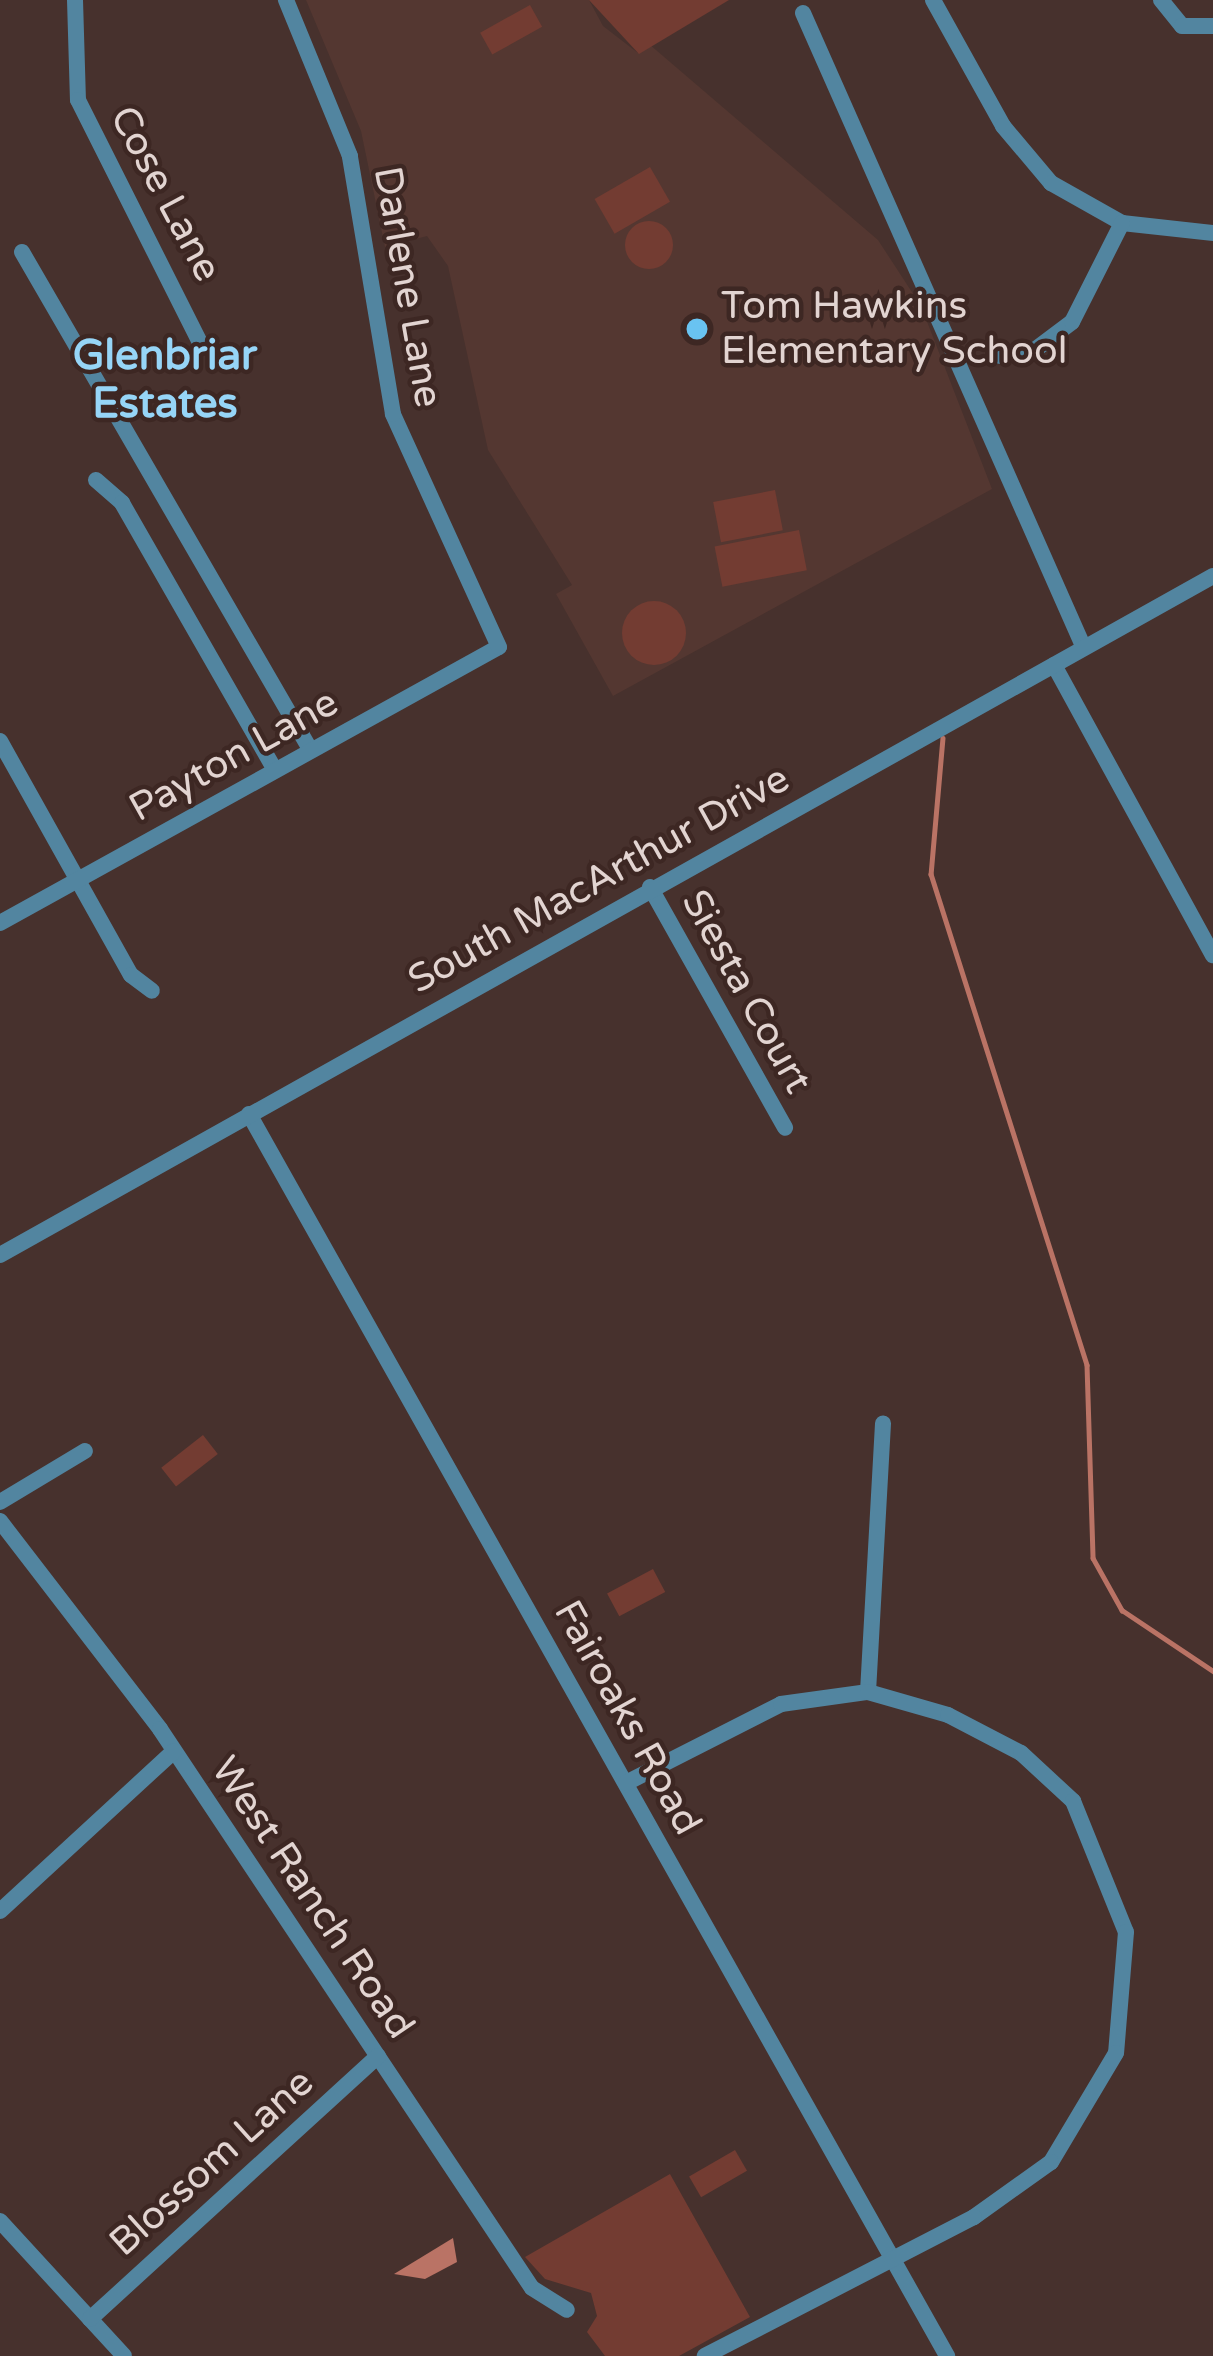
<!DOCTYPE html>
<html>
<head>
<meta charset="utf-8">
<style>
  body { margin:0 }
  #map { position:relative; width:1213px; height:2356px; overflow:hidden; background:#47312d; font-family:"Varela Round",sans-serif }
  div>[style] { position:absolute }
  .built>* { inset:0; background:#543731 }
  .green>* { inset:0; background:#733c32; transform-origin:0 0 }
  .round { border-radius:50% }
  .water>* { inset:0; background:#ba7365 }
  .stream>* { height:4.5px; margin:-2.25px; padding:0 2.25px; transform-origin:2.25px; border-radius:2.25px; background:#ba7365 }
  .minor>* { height:16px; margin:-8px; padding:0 8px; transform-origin:8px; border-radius:8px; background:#5285a0 }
  .dots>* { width:33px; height:33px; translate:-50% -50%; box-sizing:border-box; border:6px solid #3d2723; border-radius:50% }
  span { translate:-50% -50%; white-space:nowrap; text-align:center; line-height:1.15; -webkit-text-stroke:9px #3d2723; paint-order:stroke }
  .street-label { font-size:39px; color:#e2d4d1 }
  .poi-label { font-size:39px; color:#e2d4d1 }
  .left { translate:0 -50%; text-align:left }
  .neighbourhood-label { font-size:42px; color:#96d5f7; font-weight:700 }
</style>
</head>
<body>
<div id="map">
  <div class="built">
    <div style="clip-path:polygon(306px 0,589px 0,603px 26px,638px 53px,649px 44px,878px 240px,921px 306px,992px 489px,613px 696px,556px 594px,572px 585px,488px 450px,448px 266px,427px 236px,385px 247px,361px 131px)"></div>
  </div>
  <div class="green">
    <div style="clip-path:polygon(589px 0,729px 0,639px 54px)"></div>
    <div style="left:530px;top:5px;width:25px;height:57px;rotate:61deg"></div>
    <div style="left:650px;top:167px;width:40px;height:64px;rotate:60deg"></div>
    <div class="round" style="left:625px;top:221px;width:48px;height:48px"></div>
    <div style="left:775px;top:490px;width:41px;height:63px;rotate:79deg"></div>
    <div style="left:799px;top:530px;width:41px;height:86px;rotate:79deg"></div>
    <div class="round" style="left:622px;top:601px;width:64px;height:64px"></div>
    <div style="left:203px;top:1435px;width:24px;height:53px;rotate:52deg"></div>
    <div style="left:653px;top:1569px;width:26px;height:52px;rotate:62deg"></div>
    <div style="left:735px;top:2150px;width:24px;height:53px;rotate:60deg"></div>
    <div style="clip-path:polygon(670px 2174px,750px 2317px,679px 2356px,605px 2356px,587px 2332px,597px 2316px,591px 2293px,545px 2279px,525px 2257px)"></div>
  </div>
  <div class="water">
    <div style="clip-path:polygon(453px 2238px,457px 2262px,425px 2279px,394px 2274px)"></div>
  </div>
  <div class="stream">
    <div style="left:943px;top:738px;width:137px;rotate:95deg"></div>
    <div style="left:931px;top:874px;width:515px;rotate:72.37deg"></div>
    <div style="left:1087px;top:1365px;width:193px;rotate:88.2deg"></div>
    <div style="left:1093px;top:1558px;width:60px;rotate:60.9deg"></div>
    <div style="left:1122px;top:1610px;width:110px;rotate:33.8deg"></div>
  </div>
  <div class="minor">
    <div style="left:75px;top:0;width:100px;rotate:88.3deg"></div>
    <div style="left:78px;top:100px;width:276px;rotate:63.3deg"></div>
    <div style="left:933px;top:0;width:144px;rotate:60.9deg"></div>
    <div style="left:1003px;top:126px;width:75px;rotate:49.9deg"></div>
    <div style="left:1051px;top:183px;width:81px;rotate:29.4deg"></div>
    <div style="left:1122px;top:223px;width:92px;rotate:6.3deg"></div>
    <div style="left:1161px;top:0;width:33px;rotate:51deg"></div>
    <div style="left:1182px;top:26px;width:31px"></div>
    <div style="left:803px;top:13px;width:694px;rotate:66.13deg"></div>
    <div style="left:22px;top:252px;width:574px;rotate:59.91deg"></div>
    <div style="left:1000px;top:356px;width:32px;rotate:-7deg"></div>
    <div style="left:1032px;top:352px;width:50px;rotate:-36.9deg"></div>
    <div style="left:1072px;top:322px;width:111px;rotate:-63.2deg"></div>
    <div style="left:96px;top:480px;width:35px;rotate:41deg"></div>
    <div style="left:122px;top:503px;width:308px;rotate:60.2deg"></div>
    <div style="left:1054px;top:665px;width:331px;rotate:61.3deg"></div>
    <div style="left:0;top:741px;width:268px;rotate:60.8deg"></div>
    <div style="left:131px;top:975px;width:26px;rotate:37deg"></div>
    <div style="left:650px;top:887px;width:276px;rotate:60.7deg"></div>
    <div style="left:0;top:923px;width:570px;rotate:-28.95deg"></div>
    <div style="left:499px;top:647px;width:256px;rotate:-114.5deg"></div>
    <div style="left:393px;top:414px;width:262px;rotate:-99.5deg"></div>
    <div style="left:350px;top:156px;width:169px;rotate:-112.3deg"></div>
    <div style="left:249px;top:1114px;width:1425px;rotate:60.66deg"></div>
    <div style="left:0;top:1255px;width:1390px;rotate:-29.24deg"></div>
    <div style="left:0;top:1502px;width:99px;rotate:-31deg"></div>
    <div style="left:0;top:1521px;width:262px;rotate:52.4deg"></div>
    <div style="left:160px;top:1729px;width:671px;rotate:56.36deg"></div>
    <div style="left:532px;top:2288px;width:41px;rotate:32.2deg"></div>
    <div style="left:868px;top:1692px;width:269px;rotate:-86.8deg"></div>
    <div style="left:626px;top:1783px;width:174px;rotate:-27deg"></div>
    <div style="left:781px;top:1704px;width:88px;rotate:-7.9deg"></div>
    <div style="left:868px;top:1692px;width:83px;rotate:16deg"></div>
    <div style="left:948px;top:1715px;width:82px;rotate:27.5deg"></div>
    <div style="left:1021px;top:1753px;width:71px;rotate:42.7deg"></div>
    <div style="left:1073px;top:1801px;width:141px;rotate:68deg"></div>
    <div style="left:1126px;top:1932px;width:121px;rotate:94.7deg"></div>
    <div style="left:1116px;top:2053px;width:127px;rotate:120.8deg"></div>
    <div style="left:1051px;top:2162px;width:95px;rotate:144.5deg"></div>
    <div style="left:974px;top:2217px;width:303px;rotate:152.7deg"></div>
    <div style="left:0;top:1911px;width:236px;rotate:-42.6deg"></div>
    <div style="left:0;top:2221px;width:183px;rotate:47.4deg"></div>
    <div style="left:90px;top:2319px;width:390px;rotate:-42.4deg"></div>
  </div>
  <div class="dots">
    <div style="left:697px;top:329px;background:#69c3f1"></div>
  </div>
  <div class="street-label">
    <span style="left:165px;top:194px;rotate:62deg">Cose Lane</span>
    <span style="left:407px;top:287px;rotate:80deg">Darlene Lane</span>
    <span style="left:234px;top:756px;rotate:-29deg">Payton Lane</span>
    <span style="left:599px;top:880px;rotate:-29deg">South MacArthur Drive</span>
    <span style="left:746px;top:992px;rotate:61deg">Siesta Court</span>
    <span style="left:627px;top:1718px;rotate:61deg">Fairoaks Road</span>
    <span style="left:312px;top:1898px;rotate:56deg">West Ranch Road</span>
    <span style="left:212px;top:2163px;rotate:-42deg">Blossom Lane</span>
  </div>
  <div class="poi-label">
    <span class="left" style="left:721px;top:329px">Tom Hawkins<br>Elementary School</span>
  </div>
  <div class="neighbourhood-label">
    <span style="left:165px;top:380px">Glenbriar<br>Estates</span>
  </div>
</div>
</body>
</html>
